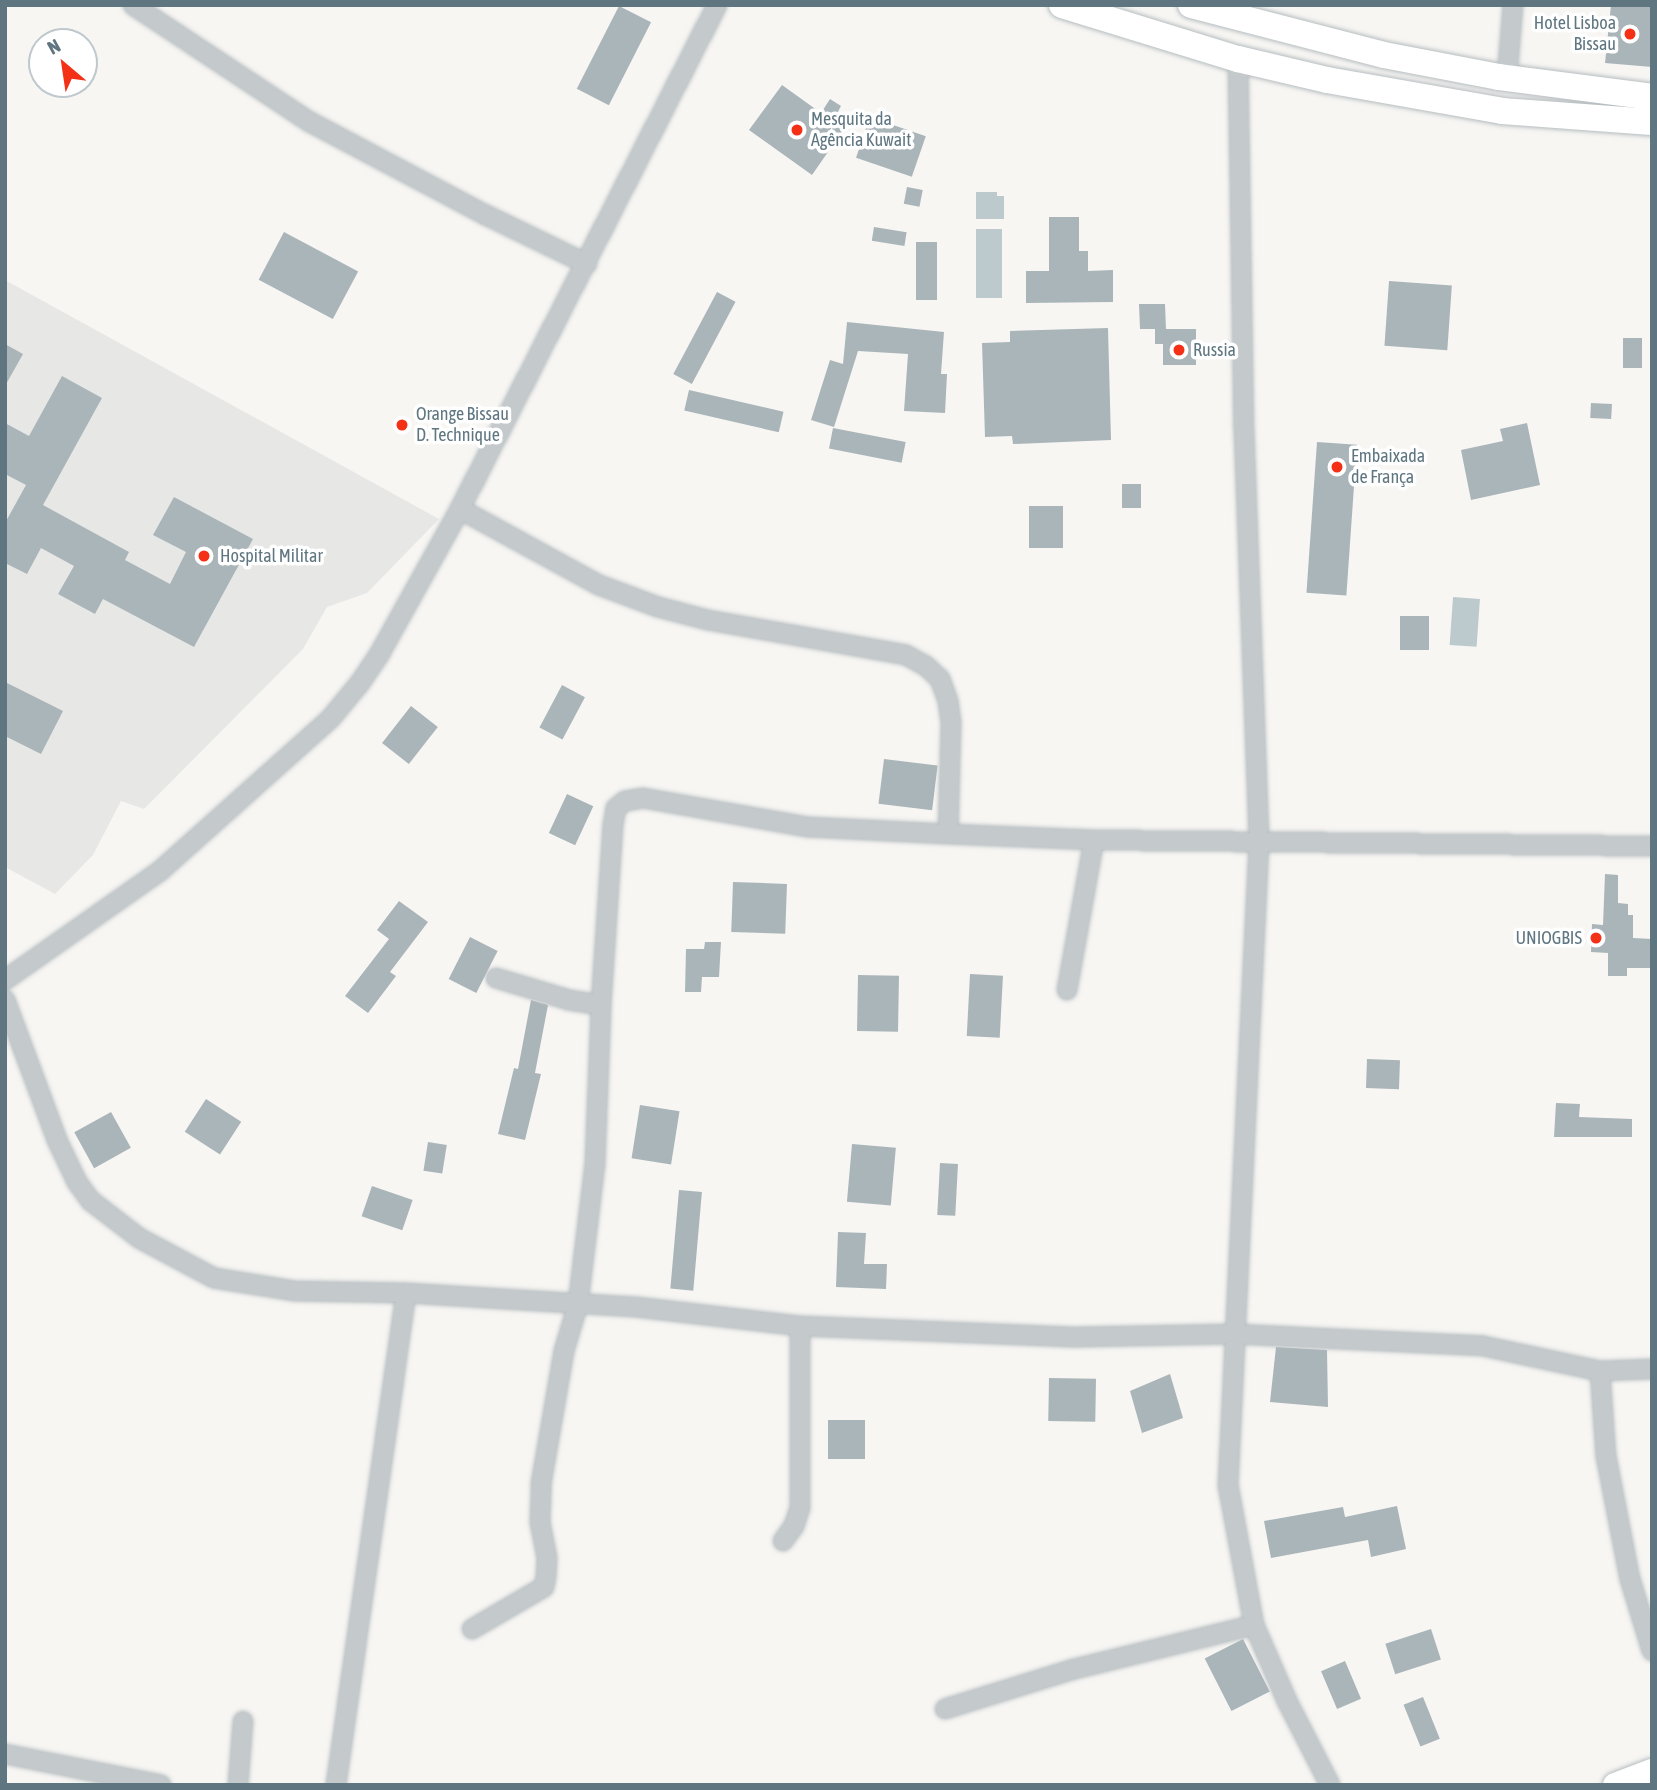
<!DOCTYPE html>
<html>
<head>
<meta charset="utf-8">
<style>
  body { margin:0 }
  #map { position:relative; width:1657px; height:1790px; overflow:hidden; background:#f7f6f3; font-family:"Asap Condensed",sans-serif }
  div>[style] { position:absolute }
  .built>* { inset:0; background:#e7e8e6 }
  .water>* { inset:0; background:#bccacd; transform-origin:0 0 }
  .building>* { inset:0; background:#aab5b9; transform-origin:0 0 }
  .roads { filter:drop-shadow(0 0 2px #b6bdc0) drop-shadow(0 0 2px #b6bdc0) }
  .street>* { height:18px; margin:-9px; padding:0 9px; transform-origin:9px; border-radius:9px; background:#c4c9cc }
  .secondary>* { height:24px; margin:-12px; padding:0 12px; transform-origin:12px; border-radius:12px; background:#fff }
  .primary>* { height:26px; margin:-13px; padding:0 13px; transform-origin:13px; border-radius:13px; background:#fff }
  .dots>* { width:19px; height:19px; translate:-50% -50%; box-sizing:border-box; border:4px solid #fff; border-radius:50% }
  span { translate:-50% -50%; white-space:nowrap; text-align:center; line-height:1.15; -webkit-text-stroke:7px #fff; paint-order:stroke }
  .poi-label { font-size:18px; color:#5f7681 }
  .right { translate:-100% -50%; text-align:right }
  .left { translate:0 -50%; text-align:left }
  .frame { position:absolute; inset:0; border:7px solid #5f7681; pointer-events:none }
  .north { position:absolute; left:28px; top:28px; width:70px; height:70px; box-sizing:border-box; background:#fff; border:2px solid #bfc8cd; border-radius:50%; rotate:331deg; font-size:19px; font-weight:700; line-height:28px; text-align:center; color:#5f7681 }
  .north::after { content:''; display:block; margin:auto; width:24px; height:32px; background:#f43016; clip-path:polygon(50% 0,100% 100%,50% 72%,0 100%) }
</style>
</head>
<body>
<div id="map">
  <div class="built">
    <div style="clip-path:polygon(5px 280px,439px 519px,367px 593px,327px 607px,303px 649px,144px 809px,121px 801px,93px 855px,55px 894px,5px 867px)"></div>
  </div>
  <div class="water">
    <div style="clip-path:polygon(976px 192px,997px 192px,997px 196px,1004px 196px,1004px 219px,976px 219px)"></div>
    <div style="left:976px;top:229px;width:26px;height:69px"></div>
    <div style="left:1453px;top:597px;width:27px;height:48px;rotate:4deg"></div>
  </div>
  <div class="building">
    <div style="clip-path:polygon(1611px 5px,1652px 5px,1652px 67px,1605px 63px)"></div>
    <div style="left:619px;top:6px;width:36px;height:93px;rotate:27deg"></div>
    <div style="clip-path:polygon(782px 85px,821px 113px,830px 99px,841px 106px,833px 121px,844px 129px,812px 175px,749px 130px)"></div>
    <div style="left:870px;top:117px;width:59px;height:43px;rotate:19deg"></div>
    <div style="left:907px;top:187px;width:16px;height:17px;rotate:11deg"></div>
    <div style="clip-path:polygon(1049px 217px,1079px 217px,1079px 251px,1088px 251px,1088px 271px,1113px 270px,1113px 302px,1026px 303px,1026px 271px,1049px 271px)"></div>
    <div style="left:874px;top:227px;width:33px;height:14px;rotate:9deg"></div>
    <div style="left:284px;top:232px;width:84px;height:54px;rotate:28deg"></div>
    <div style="left:916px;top:242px;width:21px;height:58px"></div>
    <div style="left:1389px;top:281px;width:63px;height:65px;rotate:4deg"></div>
    <div style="left:717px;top:292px;width:21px;height:93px;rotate:28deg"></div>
    <div style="clip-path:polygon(1139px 304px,1165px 304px,1166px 329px,1156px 329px,1196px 329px,1196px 365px,1163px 365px,1163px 344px,1155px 344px,1155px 329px,1140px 329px)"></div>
    <div style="clip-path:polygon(847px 322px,944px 332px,941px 374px,947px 374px,945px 413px,904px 411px,908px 354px,858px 351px,834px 427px,811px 420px,830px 360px,843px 364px)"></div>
    <div style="clip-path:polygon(1108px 328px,1111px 440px,1013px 444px,1012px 436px,985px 437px,982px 343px,1010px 342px,1010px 331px)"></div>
    <div style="left:1623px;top:338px;width:19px;height:30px"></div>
    <div style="clip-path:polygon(5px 344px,23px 354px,5px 386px)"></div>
    <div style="clip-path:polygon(62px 376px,102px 398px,43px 505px,129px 552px,125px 560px,170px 584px,186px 552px,153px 535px,174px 497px,253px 539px,194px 647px,103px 599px,95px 614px,58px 594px,74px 566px,41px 548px,27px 574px,5px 563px,5px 523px,26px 485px,5px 474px,5px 423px,29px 436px)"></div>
    <div style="left:689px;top:390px;width:97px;height:21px;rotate:13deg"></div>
    <div style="left:1591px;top:403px;width:21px;height:15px;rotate:3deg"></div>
    <div style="clip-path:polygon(1527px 423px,1540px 485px,1471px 500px,1461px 450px,1503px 441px,1500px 429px)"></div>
    <div style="left:833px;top:428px;width:74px;height:21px;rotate:11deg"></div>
    <div style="left:1317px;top:442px;width:40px;height:151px;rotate:4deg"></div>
    <div style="left:1122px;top:484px;width:19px;height:24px"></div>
    <div style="left:1029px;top:506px;width:34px;height:42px"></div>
    <div style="left:1400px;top:616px;width:29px;height:34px"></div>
    <div style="clip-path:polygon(5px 682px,63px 711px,41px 754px,5px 736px)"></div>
    <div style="left:562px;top:685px;width:26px;height:48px;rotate:28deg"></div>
    <div style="left:411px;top:706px;width:34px;height:47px;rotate:38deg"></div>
    <div style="left:884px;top:759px;width:54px;height:45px;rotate:7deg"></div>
    <div style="left:567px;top:794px;width:29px;height:43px;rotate:25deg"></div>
    <div style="clip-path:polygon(1605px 874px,1618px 875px,1618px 903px,1628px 904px,1628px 915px,1633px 915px,1633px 938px,1652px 939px,1652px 968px,1627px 968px,1627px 976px,1608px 976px,1608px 953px,1591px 952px,1592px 924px,1603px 925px)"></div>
    <div style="left:733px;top:882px;width:54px;height:50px;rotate:2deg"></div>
    <div style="clip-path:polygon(399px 901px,428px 922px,390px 972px,396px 976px,368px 1013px,345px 996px,389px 939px,377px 930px)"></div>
    <div style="left:470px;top:937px;width:31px;height:47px;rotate:27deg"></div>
    <div style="clip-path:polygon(705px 942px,721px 942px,719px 977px,702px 977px,701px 992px,685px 992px,686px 949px,704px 949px)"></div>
    <div style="left:970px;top:974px;width:33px;height:62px;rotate:3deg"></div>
    <div style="left:858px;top:975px;width:41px;height:56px;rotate:1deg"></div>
    <div style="clip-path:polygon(531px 1000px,548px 1005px,535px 1073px,541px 1074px,525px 1140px,498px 1134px,514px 1068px,518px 1069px)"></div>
    <div style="left:1367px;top:1059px;width:33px;height:29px;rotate:2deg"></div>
    <div style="left:206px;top:1099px;width:42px;height:39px;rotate:33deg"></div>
    <div style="clip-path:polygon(1556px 1103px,1580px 1104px,1579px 1117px,1632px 1119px,1632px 1137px,1554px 1137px)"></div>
    <div style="left:640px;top:1105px;width:40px;height:54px;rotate:9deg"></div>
    <div style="left:111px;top:1112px;width:41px;height:42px;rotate:61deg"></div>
    <div style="left:428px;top:1142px;width:19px;height:29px;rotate:9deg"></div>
    <div style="left:852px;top:1144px;width:44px;height:58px;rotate:5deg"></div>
    <div style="left:940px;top:1163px;width:18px;height:52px;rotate:3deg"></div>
    <div style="left:372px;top:1186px;width:43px;height:32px;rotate:19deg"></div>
    <div style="left:679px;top:1190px;width:23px;height:99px;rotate:5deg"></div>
    <div style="clip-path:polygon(838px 1232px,866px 1233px,864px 1264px,887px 1264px,886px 1289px,836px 1287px)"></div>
    <div style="clip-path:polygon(1276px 1347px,1327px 1350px,1328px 1407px,1270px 1402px)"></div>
    <div style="clip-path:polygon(1170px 1374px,1183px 1418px,1142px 1433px,1130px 1391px)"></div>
    <div style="left:1049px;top:1378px;width:47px;height:43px;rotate:1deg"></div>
    <div style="left:828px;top:1420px;width:37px;height:39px"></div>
    <div style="clip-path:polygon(1397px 1506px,1406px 1549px,1371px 1557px,1368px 1540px,1271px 1558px,1264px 1521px,1343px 1507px,1345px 1517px)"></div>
    <div style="left:1431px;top:1629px;width:32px;height:48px;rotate:72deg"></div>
    <div style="left:1243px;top:1639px;width:59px;height:43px;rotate:63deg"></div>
    <div style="left:1345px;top:1661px;width:41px;height:26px;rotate:67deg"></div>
    <div style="left:1423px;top:1697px;width:45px;height:21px;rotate:68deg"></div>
  </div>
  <div class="roads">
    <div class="street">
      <div style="left:133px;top:5px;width:212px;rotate:33.5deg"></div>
      <div style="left:310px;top:122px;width:199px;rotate:27.9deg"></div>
      <div style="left:486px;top:215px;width:112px;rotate:25.9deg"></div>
      <div style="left:1238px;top:59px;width:371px;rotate:89.1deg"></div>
      <div style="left:1244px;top:430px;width:413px;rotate:87.9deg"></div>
      <div style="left:1259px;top:843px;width:643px;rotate:92.76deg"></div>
      <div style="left:1228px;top:1485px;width:142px;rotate:79.5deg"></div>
      <div style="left:1254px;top:1625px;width:83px;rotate:66.5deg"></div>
      <div style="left:1287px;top:1701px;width:94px;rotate:62.9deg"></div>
      <div style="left:1507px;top:78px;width:73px;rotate:-85.3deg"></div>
      <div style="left:460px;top:509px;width:158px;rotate:28.7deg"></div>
      <div style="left:599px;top:585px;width:63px;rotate:20.4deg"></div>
      <div style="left:658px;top:607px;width:52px;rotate:14.6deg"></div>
      <div style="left:708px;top:620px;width:201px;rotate:10deg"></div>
      <div style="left:906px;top:655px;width:23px;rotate:29deg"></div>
      <div style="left:926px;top:666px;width:19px;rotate:43deg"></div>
      <div style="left:940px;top:679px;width:23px;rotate:70deg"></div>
      <div style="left:948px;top:701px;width:22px;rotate:82deg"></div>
      <div style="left:951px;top:723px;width:111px;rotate:91.5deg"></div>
      <div style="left:496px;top:978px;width:76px;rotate:16.8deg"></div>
      <div style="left:569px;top:1000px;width:32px;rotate:9deg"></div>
      <div style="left:5px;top:980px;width:189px;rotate:-35.1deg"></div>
      <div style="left:160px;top:871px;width:229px;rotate:-41.8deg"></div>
      <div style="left:331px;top:718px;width:45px;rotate:-50.4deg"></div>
      <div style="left:360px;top:683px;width:36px;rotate:-56deg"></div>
      <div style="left:380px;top:653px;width:165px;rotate:-60.9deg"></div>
      <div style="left:460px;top:509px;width:566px;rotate:-62.98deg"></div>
      <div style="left:1067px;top:990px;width:152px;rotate:-79.8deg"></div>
      <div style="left:5px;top:1000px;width:149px;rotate:69.6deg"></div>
      <div style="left:57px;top:1140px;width:47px;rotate:64.5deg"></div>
      <div style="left:77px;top:1182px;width:24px;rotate:54deg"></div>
      <div style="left:91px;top:1201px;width:61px;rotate:37.6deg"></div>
      <div style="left:139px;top:1238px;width:85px;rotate:28.1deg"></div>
      <div style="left:214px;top:1278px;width:81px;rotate:9.2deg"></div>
      <div style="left:294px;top:1291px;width:112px;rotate:1deg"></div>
      <div style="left:406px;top:1293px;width:230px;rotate:3.5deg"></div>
      <div style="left:636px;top:1307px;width:165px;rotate:6.6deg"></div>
      <div style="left:800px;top:1326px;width:278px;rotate:2.3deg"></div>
      <div style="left:1078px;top:1337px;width:155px;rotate:-1.1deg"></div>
      <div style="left:1233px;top:1334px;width:250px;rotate:2.7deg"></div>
      <div style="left:1483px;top:1346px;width:120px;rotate:12.1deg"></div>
      <div style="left:1600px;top:1371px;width:52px;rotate:-2.2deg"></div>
      <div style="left:1600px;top:1371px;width:85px;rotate:86deg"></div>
      <div style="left:1606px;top:1456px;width:125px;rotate:79deg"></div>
      <div style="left:1630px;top:1579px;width:75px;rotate:73deg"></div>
      <div style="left:783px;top:1541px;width:19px;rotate:-54deg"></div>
      <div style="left:794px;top:1526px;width:19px;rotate:-72deg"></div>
      <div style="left:800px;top:1508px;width:182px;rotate:-90deg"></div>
      <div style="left:472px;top:1629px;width:83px;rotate:-30.3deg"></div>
      <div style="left:544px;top:1587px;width:10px;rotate:-79deg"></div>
      <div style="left:546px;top:1577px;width:19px;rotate:-87deg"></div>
      <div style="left:547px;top:1558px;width:37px;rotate:-101deg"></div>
      <div style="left:540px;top:1522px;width:38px;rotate:-88deg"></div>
      <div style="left:541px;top:1484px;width:135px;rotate:-80.2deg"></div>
      <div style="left:564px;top:1351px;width:49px;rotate:-73.4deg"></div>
      <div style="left:578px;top:1304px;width:142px;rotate:-83.1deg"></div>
      <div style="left:595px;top:1163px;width:158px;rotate:-87.8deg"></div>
      <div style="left:601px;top:1005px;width:180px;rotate:-86.2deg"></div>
      <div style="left:613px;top:825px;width:17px;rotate:-80deg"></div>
      <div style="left:616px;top:808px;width:11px;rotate:-38deg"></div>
      <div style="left:625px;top:801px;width:18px;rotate:-9deg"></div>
      <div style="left:643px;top:798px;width:168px;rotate:10deg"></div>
      <div style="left:808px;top:827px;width:140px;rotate:2.9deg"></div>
      <div style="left:948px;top:834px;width:146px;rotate:2.4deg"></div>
      <div style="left:1094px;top:840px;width:558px;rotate:0.62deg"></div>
      <div style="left:945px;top:1709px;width:135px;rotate:-17.2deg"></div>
      <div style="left:1074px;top:1669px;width:185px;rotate:-13.7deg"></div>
      <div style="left:5px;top:1754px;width:159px;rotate:11.2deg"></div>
      <div style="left:238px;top:1785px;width:64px;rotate:-85.5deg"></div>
      <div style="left:336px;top:1785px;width:497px;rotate:-81.9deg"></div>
    </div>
    <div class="secondary">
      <div style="left:1615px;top:1785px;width:40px;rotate:-21deg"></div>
    </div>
    <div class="primary">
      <div style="left:1062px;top:5px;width:184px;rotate:17.1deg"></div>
      <div style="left:1238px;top:59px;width:91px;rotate:13.3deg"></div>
      <div style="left:1327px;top:80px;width:178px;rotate:10deg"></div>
      <div style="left:1502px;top:111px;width:150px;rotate:4.2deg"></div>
      <div style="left:1191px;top:5px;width:199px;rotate:14.5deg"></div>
      <div style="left:1384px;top:55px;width:117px;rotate:10.8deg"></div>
      <div style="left:1499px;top:77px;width:154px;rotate:7.4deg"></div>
    </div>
  </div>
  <div class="dots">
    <div style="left:1630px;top:34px;background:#f43016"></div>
    <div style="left:797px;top:130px;background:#f43016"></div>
    <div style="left:1179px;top:350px;background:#f43016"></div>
    <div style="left:402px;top:425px;background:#f43016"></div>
    <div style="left:1337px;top:467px;background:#f43016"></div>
    <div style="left:204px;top:556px;background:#f43016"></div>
    <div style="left:1596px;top:938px;background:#f43016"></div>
  </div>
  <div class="poi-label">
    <span class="right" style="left:1616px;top:34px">Hotel Lisboa<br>Bissau</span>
    <span class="left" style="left:811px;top:130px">Mesquita da<br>Agência Kuwait</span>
    <span class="left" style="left:1193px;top:350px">Russia</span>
    <span class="left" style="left:416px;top:425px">Orange Bissau<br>D. Technique</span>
    <span class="left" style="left:1351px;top:467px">Embaixada<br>de França</span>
    <span class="left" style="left:220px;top:556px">Hospital Militar</span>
    <span class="right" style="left:1582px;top:938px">UNIOGBIS</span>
  </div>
  <div class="frame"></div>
  <div class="north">N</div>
</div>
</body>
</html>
